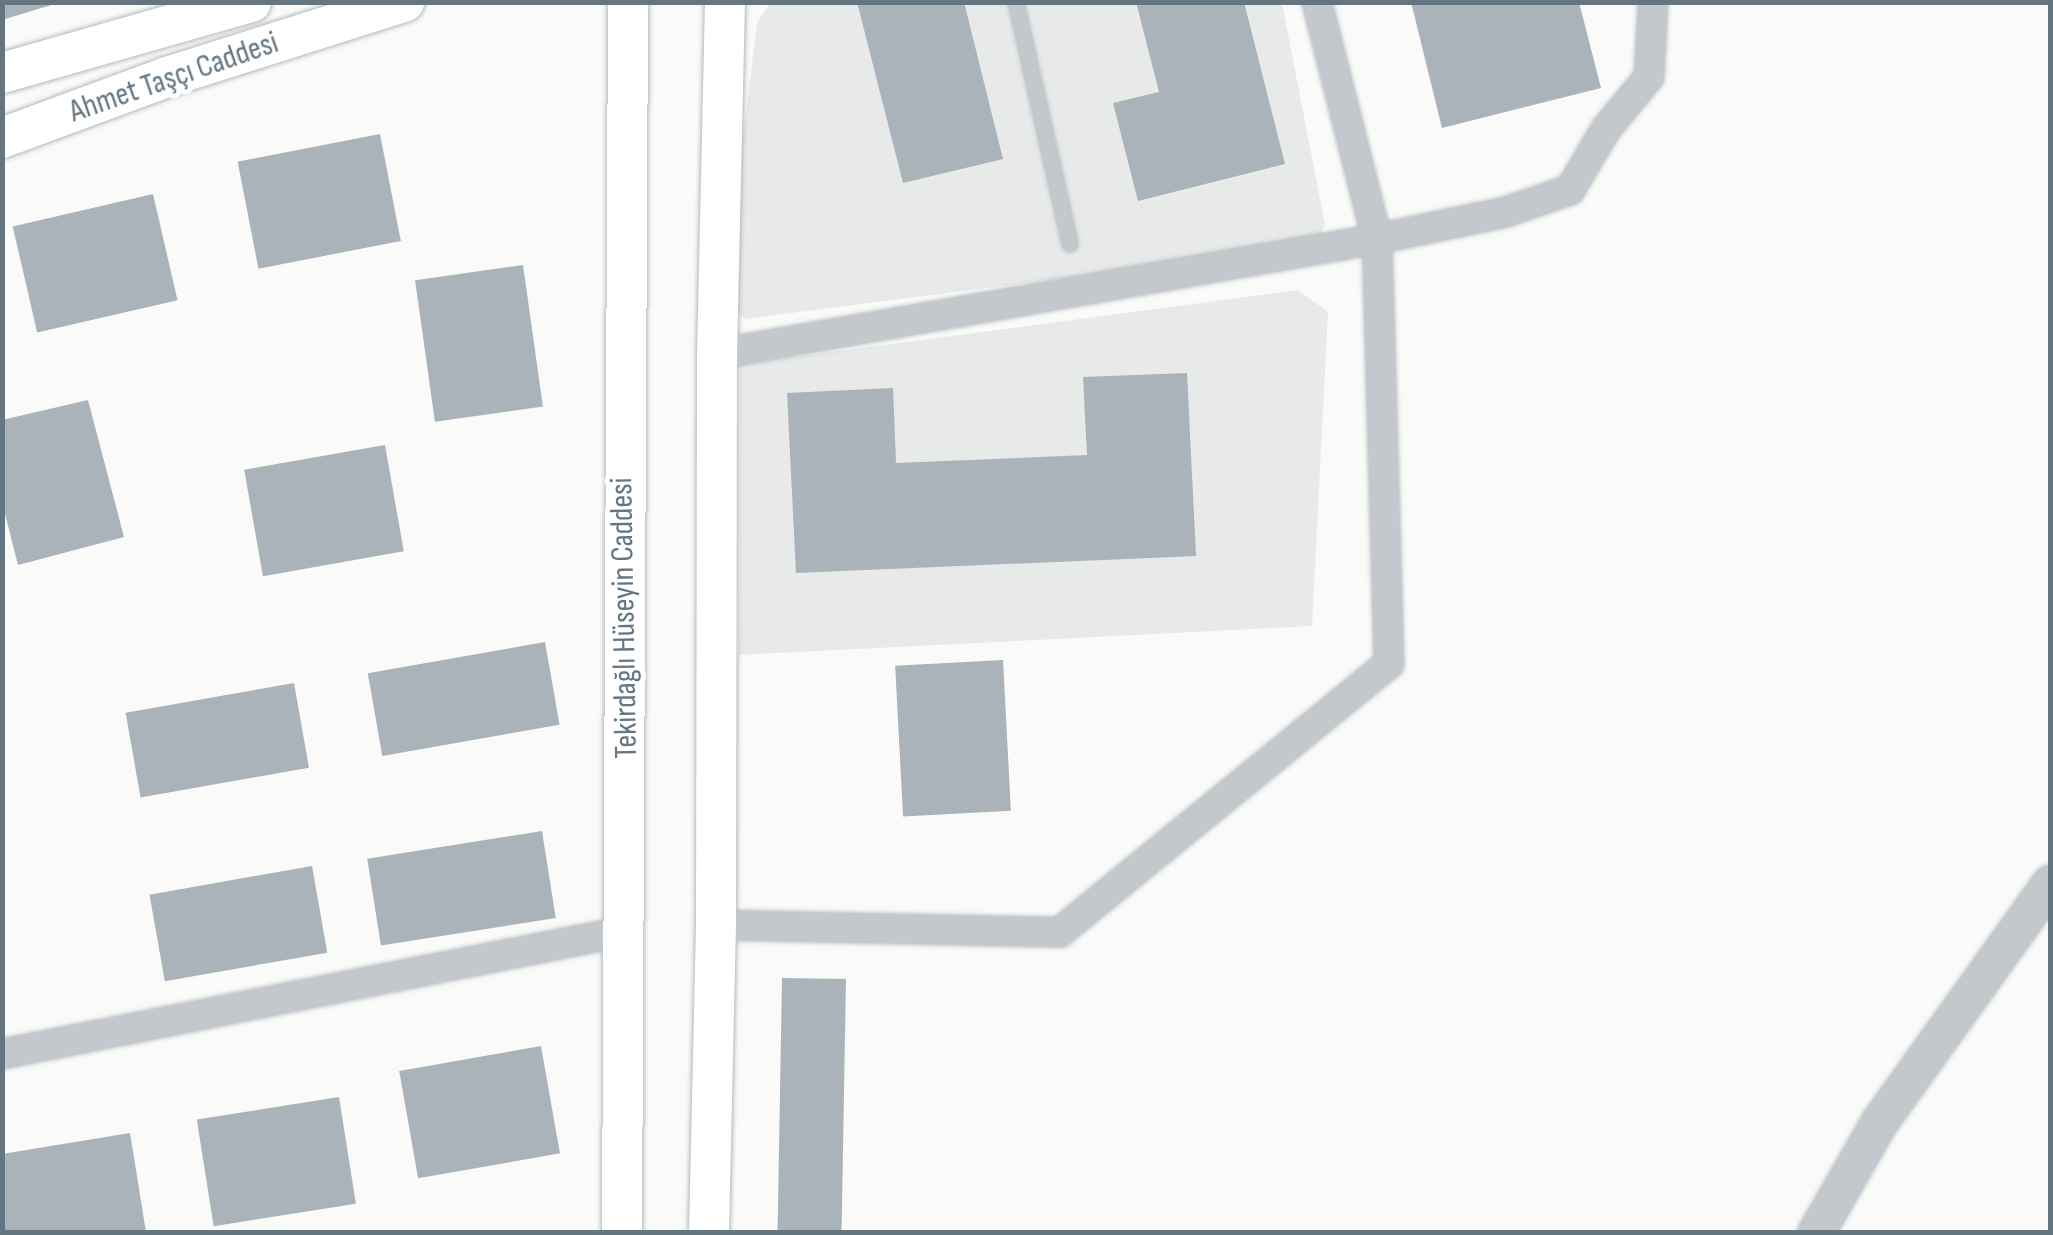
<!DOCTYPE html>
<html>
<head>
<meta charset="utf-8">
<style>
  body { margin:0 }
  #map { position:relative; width:2053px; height:1235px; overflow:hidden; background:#fafaf8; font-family:"Sofia Sans Condensed",sans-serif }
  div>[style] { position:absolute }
  .built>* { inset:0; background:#e8e9e9 }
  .building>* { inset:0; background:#aab3b9; transform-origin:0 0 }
  .roads { filter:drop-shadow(0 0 2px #b3babf) drop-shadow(0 0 2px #b3babf) }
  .service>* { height:14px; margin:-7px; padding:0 7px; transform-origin:7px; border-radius:7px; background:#c3c8cc }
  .minor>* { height:28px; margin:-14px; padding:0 14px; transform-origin:14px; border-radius:14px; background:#c3c8cc }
  .tertiary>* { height:35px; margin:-17.5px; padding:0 17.5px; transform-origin:17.5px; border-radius:17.5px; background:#c3c8cc }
  .secondary>* { height:40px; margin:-20px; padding:0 20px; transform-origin:20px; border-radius:20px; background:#fff }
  span { translate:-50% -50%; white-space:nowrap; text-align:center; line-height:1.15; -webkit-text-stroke:10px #fff; paint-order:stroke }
  .street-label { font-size:32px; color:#657683 }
  .frame { position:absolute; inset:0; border:5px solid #657683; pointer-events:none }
</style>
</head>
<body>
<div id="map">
  <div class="built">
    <div style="clip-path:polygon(770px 3px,1282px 3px,1325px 225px,1314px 246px,745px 319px,723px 301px,757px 23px)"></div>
    <div style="clip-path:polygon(1298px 290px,1328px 312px,1312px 626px,739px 655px,740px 364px)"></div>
  </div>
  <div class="building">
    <div style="clip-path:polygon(2px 2px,58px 2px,58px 3px,2px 20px)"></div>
    <div style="clip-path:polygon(857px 2px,964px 2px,1003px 159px,903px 183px)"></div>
    <div style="clip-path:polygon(1136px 2px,1244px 2px,1285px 164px,1138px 201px,1113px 103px,1159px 92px)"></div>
    <div style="clip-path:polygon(1411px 2px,1579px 2px,1601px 88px,1442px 128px)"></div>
    <div style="left:380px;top:134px;width:109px;height:145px;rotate:79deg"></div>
    <div style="left:153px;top:194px;width:109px;height:144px;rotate:77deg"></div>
    <div style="left:523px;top:265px;width:143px;height:109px;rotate:82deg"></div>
    <div style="clip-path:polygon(1187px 373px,1196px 556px,796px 573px,787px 393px,893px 388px,896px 463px,1087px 455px,1083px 377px)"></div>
    <div style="clip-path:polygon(88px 400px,124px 537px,18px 565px,2px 502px,2px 420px)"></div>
    <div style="left:385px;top:445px;width:108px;height:143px;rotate:80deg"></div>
    <div style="left:545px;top:642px;width:84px;height:180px;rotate:80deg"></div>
    <div style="left:1003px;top:660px;width:151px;height:108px;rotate:87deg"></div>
    <div style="left:294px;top:683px;width:86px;height:171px;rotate:80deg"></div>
    <div style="left:542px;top:831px;width:88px;height:177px;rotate:81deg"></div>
    <div style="left:312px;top:866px;width:88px;height:165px;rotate:80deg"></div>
    <div style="left:782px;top:978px;width:64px;height:254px;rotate:1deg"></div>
    <div style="left:541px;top:1046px;width:109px;height:144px;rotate:80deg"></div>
    <div style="left:339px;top:1097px;width:108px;height:144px;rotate:81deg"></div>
    <div style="clip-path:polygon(130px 1133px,146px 1232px,2px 1232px,2px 1154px)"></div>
  </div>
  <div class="roads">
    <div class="service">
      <div style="left:1016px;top:2px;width:248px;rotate:77.4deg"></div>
    </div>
    <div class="minor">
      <div style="left:1317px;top:2px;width:244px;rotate:75.8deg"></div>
      <div style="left:1377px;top:239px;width:132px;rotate:-11.8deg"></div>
      <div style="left:1506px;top:212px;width:68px;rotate:-19deg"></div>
      <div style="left:1570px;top:190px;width:71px;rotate:-59.5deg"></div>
      <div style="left:1606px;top:129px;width:67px;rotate:-50.4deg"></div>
      <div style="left:1649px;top:77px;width:75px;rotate:-86.9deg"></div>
      <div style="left:716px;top:925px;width:344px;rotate:1.2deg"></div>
      <div style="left:1060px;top:932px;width:424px;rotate:-39.2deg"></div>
      <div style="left:1389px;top:664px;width:425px;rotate:-91.6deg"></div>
      <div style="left:1377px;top:239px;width:670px;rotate:170.12deg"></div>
      <div style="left:2px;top:1054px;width:631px;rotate:-11.15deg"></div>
    </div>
    <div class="tertiary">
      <div style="left:1816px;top:1232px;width:127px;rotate:-60.2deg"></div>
      <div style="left:1879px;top:1122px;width:294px;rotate:-54.4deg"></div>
    </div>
    <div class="secondary">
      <div style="left:2px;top:73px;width:259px;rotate:-15.9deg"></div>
      <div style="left:2px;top:138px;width:176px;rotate:-20.3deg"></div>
      <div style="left:167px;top:77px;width:249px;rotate:-17.6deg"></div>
      <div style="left:622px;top:1232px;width:1230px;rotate:-89.72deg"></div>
      <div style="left:709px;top:1232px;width:307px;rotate:-88.7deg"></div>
      <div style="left:716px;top:925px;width:571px;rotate:-89.9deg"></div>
      <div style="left:717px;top:354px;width:352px;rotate:-88.7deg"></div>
    </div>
  </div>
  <div class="street-label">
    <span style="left:174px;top:78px;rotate:-19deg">Ahmet Taşçı Caddesi</span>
    <span style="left:625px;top:618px;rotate:-91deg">Tekirdağlı Hüseyin Caddesi</span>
  </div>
  <div class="frame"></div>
</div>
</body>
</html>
